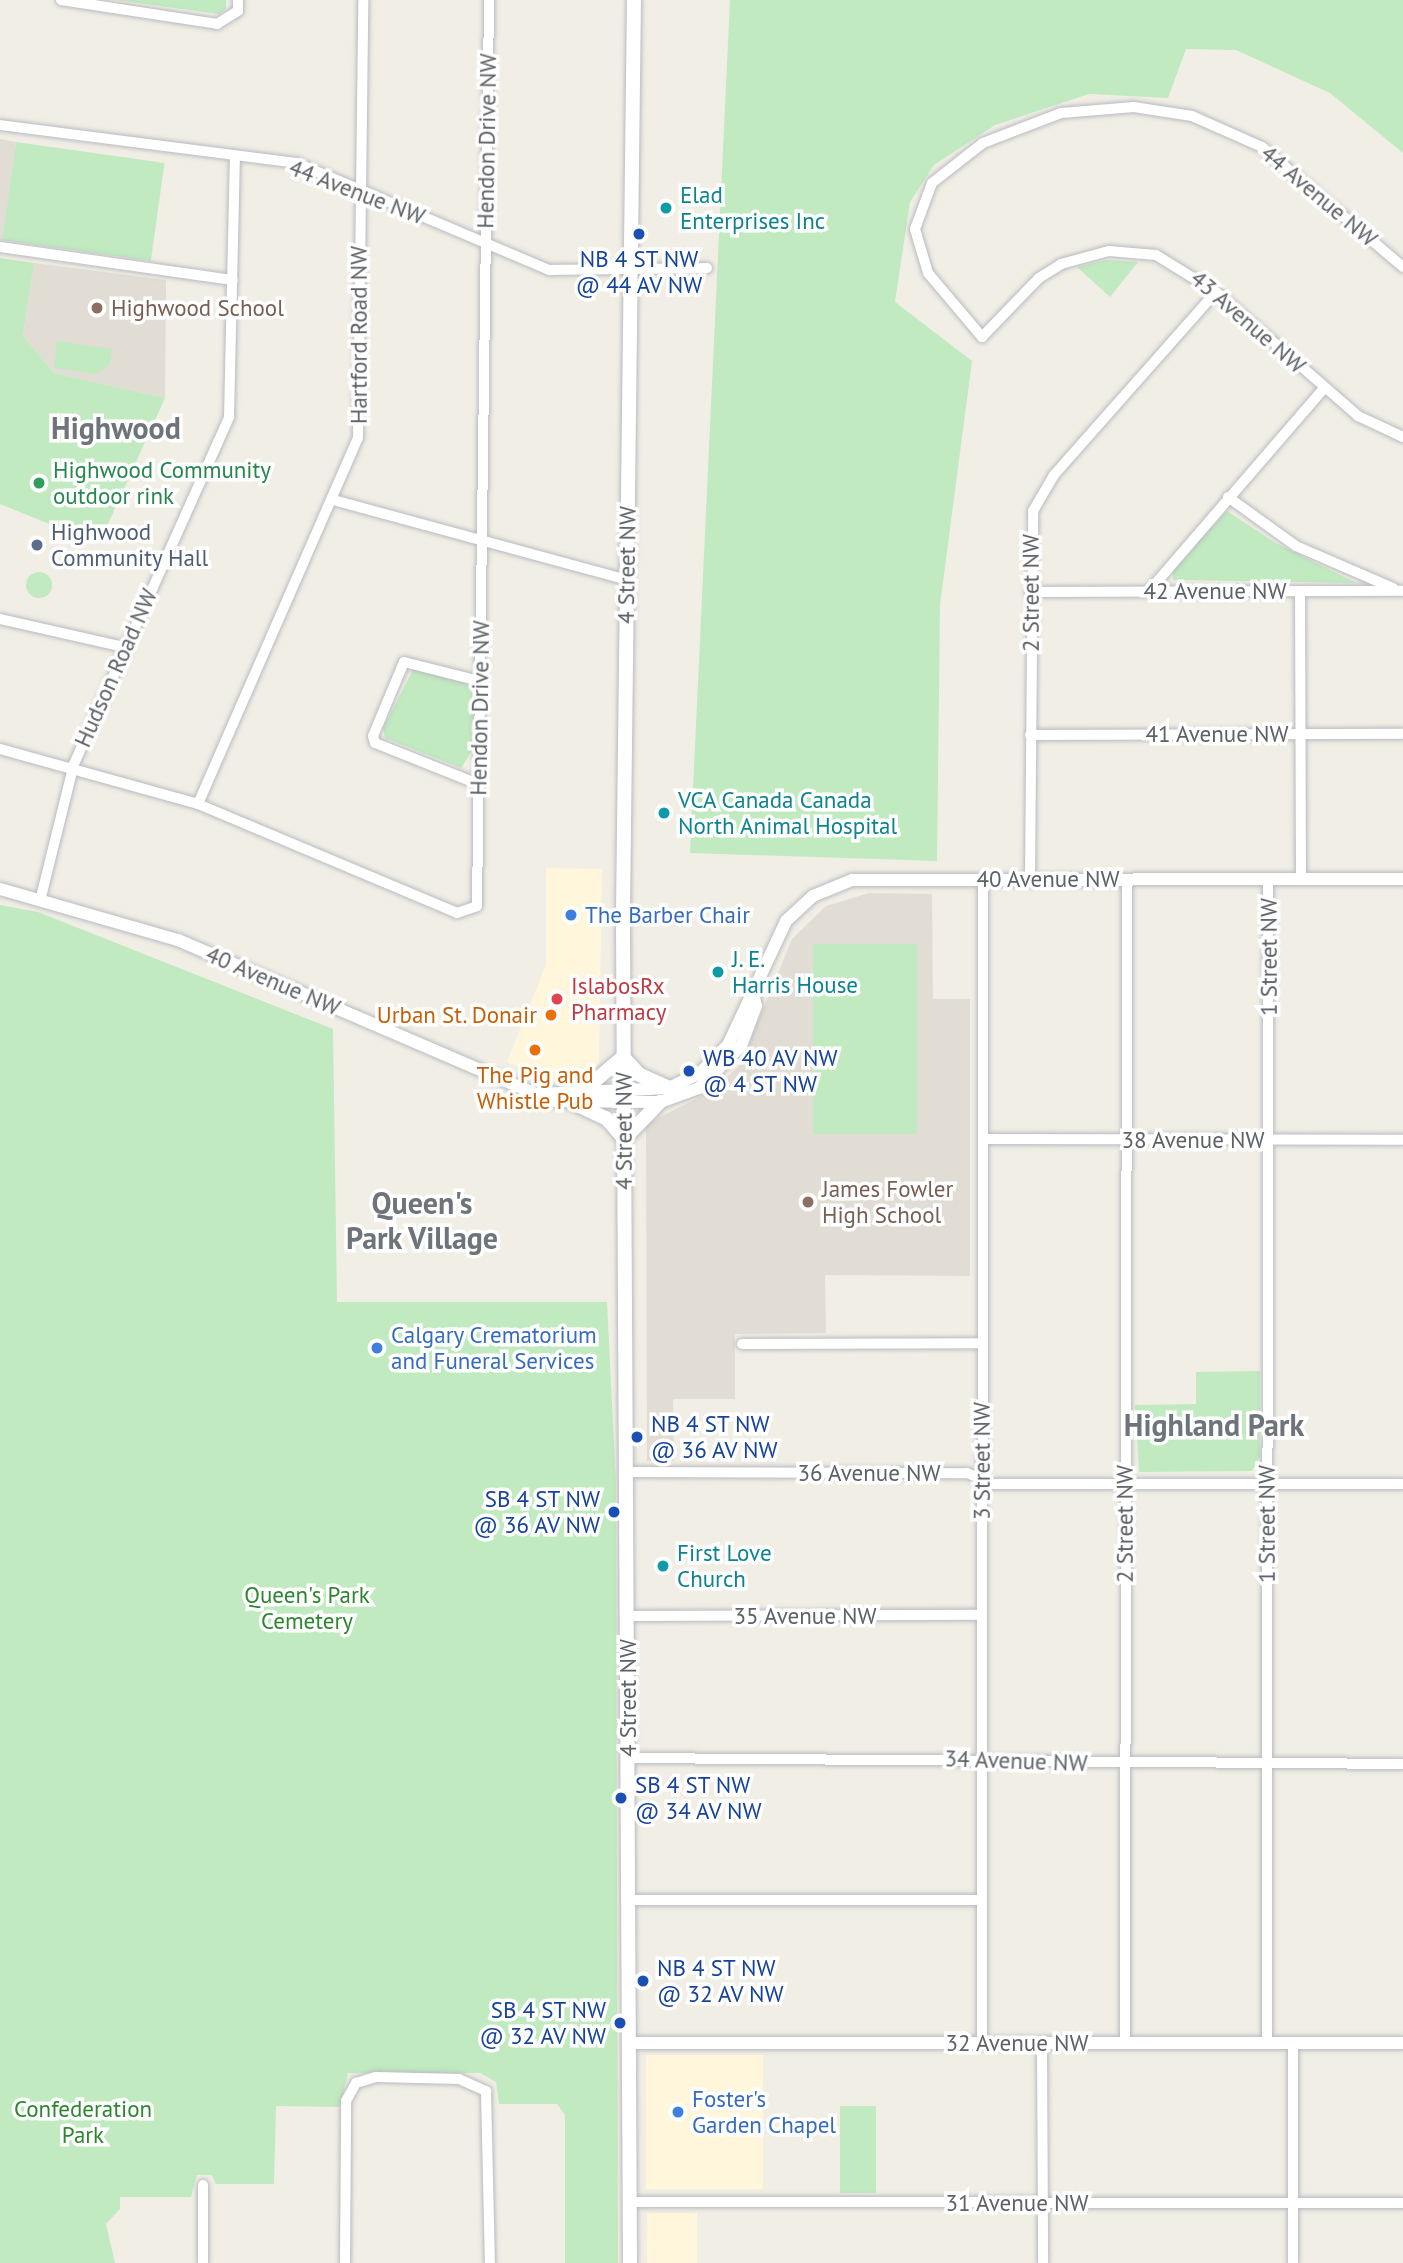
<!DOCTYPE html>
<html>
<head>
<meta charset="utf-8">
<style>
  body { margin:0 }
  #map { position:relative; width:1403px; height:2263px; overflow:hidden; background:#f1eee5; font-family:"PT Sans",sans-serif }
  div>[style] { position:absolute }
  .commercial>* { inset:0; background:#fff6dc; transform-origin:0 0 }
  .education>* { inset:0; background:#e1ddd4 }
  .green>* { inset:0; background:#c1eac0; transform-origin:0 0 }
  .round { border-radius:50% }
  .roads { filter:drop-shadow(0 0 2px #b8bbc0) drop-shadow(0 0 2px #b8bbc0) }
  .minor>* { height:10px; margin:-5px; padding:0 5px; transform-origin:5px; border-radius:5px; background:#fff }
  .tertiary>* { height:12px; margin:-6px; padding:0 6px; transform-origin:6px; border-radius:6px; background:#fff }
  .secondary>* { height:14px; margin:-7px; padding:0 7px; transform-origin:7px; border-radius:7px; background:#fff }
  .dots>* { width:19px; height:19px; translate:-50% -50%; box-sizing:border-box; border:4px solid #fff; border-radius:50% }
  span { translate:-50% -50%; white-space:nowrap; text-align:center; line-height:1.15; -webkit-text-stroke:7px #fff; paint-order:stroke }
  .street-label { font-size:23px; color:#5d6267 }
  .culture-label { font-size:23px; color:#0d838f }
  .left { translate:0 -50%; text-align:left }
  .transit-label { font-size:23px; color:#164399 }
  .right { translate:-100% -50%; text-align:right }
  .education-label { font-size:23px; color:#785e54 }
  .leisure-label { font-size:23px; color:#27864d }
  .service-label { font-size:23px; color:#4e5e75 }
  .shop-label { font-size:23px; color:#366cbe }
  .health-label { font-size:23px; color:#be3a42 }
  .food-label { font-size:23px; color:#c56008 }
  .park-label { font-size:23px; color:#2d862f }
  .district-label { font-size:30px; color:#6e7479; font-weight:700 }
</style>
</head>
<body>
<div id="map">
  <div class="commercial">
    <div style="clip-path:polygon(546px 868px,602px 869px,599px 1064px,587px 1077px,548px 1078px,507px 1062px,546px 965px)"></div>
    <div style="left:763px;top:2055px;width:134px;height:117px;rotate:90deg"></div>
    <div style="left:647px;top:2213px;width:50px;height:50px"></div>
  </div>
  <div class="education">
    <div style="clip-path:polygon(0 139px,16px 142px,3px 240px,0 240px)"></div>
    <div style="clip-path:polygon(34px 263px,166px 280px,165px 398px,54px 373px,23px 336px)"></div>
    <div style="clip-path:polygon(869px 893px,932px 894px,933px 999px,970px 999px,970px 1276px,825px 1275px,826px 1333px,735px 1334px,735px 1399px,673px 1399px,674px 1461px,647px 1461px,646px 1124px,712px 1091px,740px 1065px,792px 939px,826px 906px)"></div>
  </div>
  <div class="green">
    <div style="clip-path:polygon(116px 0,226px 0,226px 9px,219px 14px)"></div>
    <div style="clip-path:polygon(730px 0,1403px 0,1403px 153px,1330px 93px,1236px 50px,1186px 49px,1168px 98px,1089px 94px,995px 125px,934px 165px,910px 202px,895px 302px,972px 361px,940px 605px,937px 861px,690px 853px)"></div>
    <div style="left:16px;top:142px;width:150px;height:99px;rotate:8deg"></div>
    <div style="clip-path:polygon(0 258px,34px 263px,23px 336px,54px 373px,165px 398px,99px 544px,0 504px)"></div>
    <div style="clip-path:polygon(1107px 260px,1138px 262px,1110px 297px,1077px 267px)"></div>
    <div style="clip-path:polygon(57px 341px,112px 349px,110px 364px,96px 374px,54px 368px)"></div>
    <div style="clip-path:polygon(1227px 511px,1274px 542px,1356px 583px,1173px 580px,1173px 569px)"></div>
    <div class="round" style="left:26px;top:572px;width:26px;height:26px"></div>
    <div style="clip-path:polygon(414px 668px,465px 683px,474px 693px,473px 749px,461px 768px,385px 738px,383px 728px)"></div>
    <div style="clip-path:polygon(0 905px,38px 912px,333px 1029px,337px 1302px,607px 1302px,616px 1484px,618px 2263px,565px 2263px,565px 2115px,557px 2104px,499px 2104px,496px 2082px,480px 2073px,348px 2073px,340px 2107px,276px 2106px,274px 2184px,216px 2184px,212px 2175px,197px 2175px,191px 2197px,120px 2197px,120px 2209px,106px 2224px,115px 2263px,0 2263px)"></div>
    <div style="left:917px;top:944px;width:190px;height:104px;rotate:90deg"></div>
    <div style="clip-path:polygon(1260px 1371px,1260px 1457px,1252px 1471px,1139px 1472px,1135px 1405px,1196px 1404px,1196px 1372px)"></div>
    <div style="left:840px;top:2106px;width:36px;height:87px"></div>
  </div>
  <div class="roads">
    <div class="minor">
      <div style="left:61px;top:0;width:158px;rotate:8.7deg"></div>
      <div style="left:217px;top:24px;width:25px;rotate:-32deg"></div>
      <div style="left:238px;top:11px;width:11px;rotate:-90deg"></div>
      <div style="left:0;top:125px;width:299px;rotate:7.3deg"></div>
      <div style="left:297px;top:163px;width:274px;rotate:23deg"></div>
      <div style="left:549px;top:270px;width:158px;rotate:-0.7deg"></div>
      <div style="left:0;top:247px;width:235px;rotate:8.1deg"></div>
      <div style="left:1403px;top:267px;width:185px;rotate:-139.6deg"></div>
      <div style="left:1262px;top:147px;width:77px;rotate:-156.1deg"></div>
      <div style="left:1192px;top:116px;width:59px;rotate:-171.2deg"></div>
      <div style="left:1134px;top:107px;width:73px;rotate:175.3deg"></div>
      <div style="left:1061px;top:113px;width:84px;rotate:159deg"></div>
      <div style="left:983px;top:143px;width:65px;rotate:141.9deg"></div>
      <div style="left:932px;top:183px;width:49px;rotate:110.3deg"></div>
      <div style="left:915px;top:229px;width:46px;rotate:73.5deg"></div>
      <div style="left:928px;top:273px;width:84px;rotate:49.8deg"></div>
      <div style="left:982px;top:337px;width:82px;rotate:-46deg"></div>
      <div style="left:1039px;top:278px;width:26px;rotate:-32deg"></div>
      <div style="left:1061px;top:264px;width:50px;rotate:-15.2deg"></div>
      <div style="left:1109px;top:251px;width:47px;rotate:4.9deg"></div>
      <div style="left:1156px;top:255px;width:70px;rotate:31.7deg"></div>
      <div style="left:1216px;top:292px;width:189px;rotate:41.1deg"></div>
      <div style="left:1358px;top:416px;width:50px;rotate:25deg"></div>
      <div style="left:1228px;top:497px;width:84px;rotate:35.8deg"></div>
      <div style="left:1296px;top:546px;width:106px;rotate:23.4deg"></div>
      <div style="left:333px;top:500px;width:305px;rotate:15.2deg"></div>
      <div style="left:1149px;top:591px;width:268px;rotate:-49.2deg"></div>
      <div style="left:1300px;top:591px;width:288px;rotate:89.8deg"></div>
      <div style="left:1030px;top:592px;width:373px;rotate:-0.2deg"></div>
      <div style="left:0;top:619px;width:127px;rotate:12.7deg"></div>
      <div style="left:1030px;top:735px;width:373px;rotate:-0.2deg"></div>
      <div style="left:0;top:749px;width:205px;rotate:15.5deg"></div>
      <div style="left:198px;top:804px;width:281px;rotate:22.8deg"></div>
      <div style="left:457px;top:913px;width:21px;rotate:-19deg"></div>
      <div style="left:477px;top:906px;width:906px;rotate:-89.24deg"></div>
      <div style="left:478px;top:784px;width:111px;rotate:-158.3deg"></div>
      <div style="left:375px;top:743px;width:7px;rotate:-106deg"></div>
      <div style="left:373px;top:736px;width:80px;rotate:-67.3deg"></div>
      <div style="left:404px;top:662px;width:77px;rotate:14.2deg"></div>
      <div style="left:198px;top:804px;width:399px;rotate:-66.4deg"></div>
      <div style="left:358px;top:438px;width:438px;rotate:-89.3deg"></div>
      <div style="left:1030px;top:879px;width:368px;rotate:-89.5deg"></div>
      <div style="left:1033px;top:511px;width:42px;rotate:-59.7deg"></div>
      <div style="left:1054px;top:475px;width:244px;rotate:-48.5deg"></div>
      <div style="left:41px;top:897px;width:137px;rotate:-76.1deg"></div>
      <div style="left:74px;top:764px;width:380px;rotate:-65.9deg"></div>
      <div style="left:229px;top:417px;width:260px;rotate:-88.7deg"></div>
      <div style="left:983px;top:1139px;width:420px;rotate:0.1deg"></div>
      <div style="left:742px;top:1344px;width:240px;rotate:-0.2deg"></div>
      <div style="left:626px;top:1472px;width:341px;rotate:0.2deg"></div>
      <div style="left:967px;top:1473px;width:28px;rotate:23deg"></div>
      <div style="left:993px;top:1484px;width:410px"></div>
      <div style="left:628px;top:1616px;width:353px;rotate:-0.2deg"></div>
      <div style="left:629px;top:1758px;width:774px;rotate:0.44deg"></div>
      <div style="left:630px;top:1900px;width:351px"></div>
      <div style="left:982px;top:2043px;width:1164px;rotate:-89.95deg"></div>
      <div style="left:1042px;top:2043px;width:220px;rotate:89.7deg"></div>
      <div style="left:1125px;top:2043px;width:1164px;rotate:-89.9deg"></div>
      <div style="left:1267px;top:2043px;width:1164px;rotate:-89.95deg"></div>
      <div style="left:631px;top:2202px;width:772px;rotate:0.07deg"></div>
      <div style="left:203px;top:2263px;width:78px;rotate:-90deg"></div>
      <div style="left:345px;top:2263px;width:162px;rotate:-89.6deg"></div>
      <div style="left:346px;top:2101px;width:21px;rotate:-61deg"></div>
      <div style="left:356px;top:2083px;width:21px;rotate:-17deg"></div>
      <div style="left:376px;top:2077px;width:83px;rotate:1.4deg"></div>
      <div style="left:459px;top:2079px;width:30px;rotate:24deg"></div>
      <div style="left:486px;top:2091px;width:172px;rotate:88.7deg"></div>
      <div style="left:1293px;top:2263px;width:220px;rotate:-90deg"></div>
    </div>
    <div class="tertiary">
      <div style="left:0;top:889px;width:185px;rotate:16deg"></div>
      <div style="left:178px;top:940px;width:407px;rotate:23.3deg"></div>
      <div style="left:552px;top:1101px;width:108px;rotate:0.5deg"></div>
      <div style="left:660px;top:1102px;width:41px;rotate:-19.7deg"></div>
      <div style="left:699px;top:1088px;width:59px;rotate:-45deg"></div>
      <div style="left:741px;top:1046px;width:43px;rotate:-69.4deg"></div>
      <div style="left:756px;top:1006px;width:13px;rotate:-103deg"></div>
      <div style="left:538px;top:1094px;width:131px;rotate:-2.6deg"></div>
      <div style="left:669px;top:1088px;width:34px;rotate:-26deg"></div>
      <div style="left:700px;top:1073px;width:40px;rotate:-45deg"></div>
      <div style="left:728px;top:1045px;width:137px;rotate:-64.9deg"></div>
      <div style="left:786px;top:921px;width:37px;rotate:-43deg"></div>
      <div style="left:813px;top:896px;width:42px;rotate:-22.3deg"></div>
      <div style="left:852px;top:880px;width:551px;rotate:-0.1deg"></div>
      <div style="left:631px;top:2043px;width:772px"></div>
    </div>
    <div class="secondary">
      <div style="left:623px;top:1057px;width:25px;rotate:47deg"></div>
      <div style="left:640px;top:1075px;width:32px;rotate:24deg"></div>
      <div style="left:584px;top:1090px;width:51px;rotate:-40.2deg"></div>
      <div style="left:571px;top:1102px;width:38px;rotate:25deg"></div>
      <div style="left:606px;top:1118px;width:28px;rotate:49deg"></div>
      <div style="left:624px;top:1139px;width:52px;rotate:-45.8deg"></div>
      <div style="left:630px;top:2263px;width:1352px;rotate:-90.3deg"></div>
      <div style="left:623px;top:911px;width:911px;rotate:-89.31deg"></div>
    </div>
  </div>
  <div class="dots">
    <div style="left:666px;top:208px;background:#0f9aa8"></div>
    <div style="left:639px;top:234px;background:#1a4fb4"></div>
    <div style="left:97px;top:308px;background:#8d6e63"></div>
    <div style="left:39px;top:483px;background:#2e9e5b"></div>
    <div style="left:37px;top:545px;background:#5c6f8a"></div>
    <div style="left:664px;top:813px;background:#0f9aa8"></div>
    <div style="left:571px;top:915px;background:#3f7fe0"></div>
    <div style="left:718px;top:972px;background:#0f9aa8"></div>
    <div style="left:557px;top:999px;background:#e0444e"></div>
    <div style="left:551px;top:1015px;background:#e8710a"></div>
    <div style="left:535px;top:1050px;background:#e8710a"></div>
    <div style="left:689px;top:1071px;background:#1a4fb4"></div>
    <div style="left:808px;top:1202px;background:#8d6e63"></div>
    <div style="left:377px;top:1348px;background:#3f7fe0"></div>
    <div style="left:637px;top:1437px;background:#1a4fb4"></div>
    <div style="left:614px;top:1512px;background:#1a4fb4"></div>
    <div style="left:663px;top:1566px;background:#0f9aa8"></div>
    <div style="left:621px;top:1798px;background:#1a4fb4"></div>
    <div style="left:643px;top:1981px;background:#1a4fb4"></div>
    <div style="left:620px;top:2023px;background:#1a4fb4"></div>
    <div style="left:678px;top:2112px;background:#3f7fe0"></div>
  </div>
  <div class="street-label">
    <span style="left:487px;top:141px;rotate:-89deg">Hendon Drive NW</span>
    <span style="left:357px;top:192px;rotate:21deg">44 Avenue NW</span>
    <span style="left:1319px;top:196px;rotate:40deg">44 Avenue NW</span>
    <span style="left:1248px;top:322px;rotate:41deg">43 Avenue NW</span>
    <span style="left:359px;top:335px;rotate:-90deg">Hartford Road NW</span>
    <span style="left:627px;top:565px;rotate:-89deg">4 Street NW</span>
    <span style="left:1215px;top:591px">42 Avenue NW</span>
    <span style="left:1031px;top:593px;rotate:-90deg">2 Street NW</span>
    <span style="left:116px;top:668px;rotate:-66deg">Hudson Road NW</span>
    <span style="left:480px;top:708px;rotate:-89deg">Hendon Drive NW</span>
    <span style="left:1217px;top:734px">41 Avenue NW</span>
    <span style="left:1048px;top:879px">40 Avenue NW</span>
    <span style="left:1269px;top:957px;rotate:-90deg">1 Street NW</span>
    <span style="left:273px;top:981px;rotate:23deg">40 Avenue NW</span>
    <span style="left:624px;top:1131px;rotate:-90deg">4 Street NW</span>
    <span style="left:1193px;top:1140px">38 Avenue NW</span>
    <span style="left:982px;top:1461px;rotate:-90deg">3 Street NW</span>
    <span style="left:869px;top:1473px">36 Avenue NW</span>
    <span style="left:1125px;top:1524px;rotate:-90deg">2 Street NW</span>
    <span style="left:1267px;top:1524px;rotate:-90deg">1 Street NW</span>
    <span style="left:805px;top:1616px">35 Avenue NW</span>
    <span style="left:628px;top:1698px;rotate:-90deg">4 Street NW</span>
    <span style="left:1016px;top:1761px;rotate:2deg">34 Avenue NW</span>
    <span style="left:1017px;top:2043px">32 Avenue NW</span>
    <span style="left:1017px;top:2203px">31 Avenue NW</span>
  </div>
  <div class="culture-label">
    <span class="left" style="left:680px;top:208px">Elad<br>Enterprises Inc</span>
    <span class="left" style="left:678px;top:813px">VCA Canada Canada<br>North Animal Hospital</span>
    <span class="left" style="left:732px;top:972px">J. E.<br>Harris House</span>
    <span class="left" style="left:677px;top:1566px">First Love<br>Church</span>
  </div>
  <div class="transit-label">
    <span style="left:639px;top:272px">NB 4 ST NW<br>@ 44 AV NW</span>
    <span class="left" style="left:703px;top:1071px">WB 40 AV NW<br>@ 4 ST NW</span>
    <span class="left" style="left:651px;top:1437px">NB 4 ST NW<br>@ 36 AV NW</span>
    <span class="right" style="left:600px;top:1512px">SB 4 ST NW<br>@ 36 AV NW</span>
    <span class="left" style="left:635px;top:1798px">SB 4 ST NW<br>@ 34 AV NW</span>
    <span class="left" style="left:657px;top:1981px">NB 4 ST NW<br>@ 32 AV NW</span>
    <span class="right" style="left:606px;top:2023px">SB 4 ST NW<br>@ 32 AV NW</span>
  </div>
  <div class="education-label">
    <span class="left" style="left:111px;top:308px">Highwood School</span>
    <span class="left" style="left:822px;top:1202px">James Fowler<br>High School</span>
  </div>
  <div class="leisure-label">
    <span class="left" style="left:53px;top:483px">Highwood Community<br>outdoor rink</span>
  </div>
  <div class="service-label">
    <span class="left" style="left:51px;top:545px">Highwood<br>Community Hall</span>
  </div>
  <div class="shop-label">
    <span class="left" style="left:585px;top:915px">The Barber Chair</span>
    <span class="left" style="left:391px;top:1348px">Calgary Crematorium<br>and Funeral Services</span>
    <span class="left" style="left:692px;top:2112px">Foster's<br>Garden Chapel</span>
  </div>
  <div class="health-label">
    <span class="left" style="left:571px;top:999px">IslabosRx<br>Pharmacy</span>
  </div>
  <div class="food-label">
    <span class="right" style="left:537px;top:1015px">Urban St. Donair</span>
    <span style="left:535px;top:1088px">The Pig and<br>Whistle Pub</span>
  </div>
  <div class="park-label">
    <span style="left:307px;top:1608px">Queen's Park<br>Cemetery</span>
    <span style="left:83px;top:2122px">Confederation<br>Park</span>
  </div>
  <div class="district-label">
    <span style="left:116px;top:428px">Highwood</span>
    <span style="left:422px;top:1220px">Queen's<br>Park Village</span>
    <span style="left:1214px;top:1425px">Highland Park</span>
  </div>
</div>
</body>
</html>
